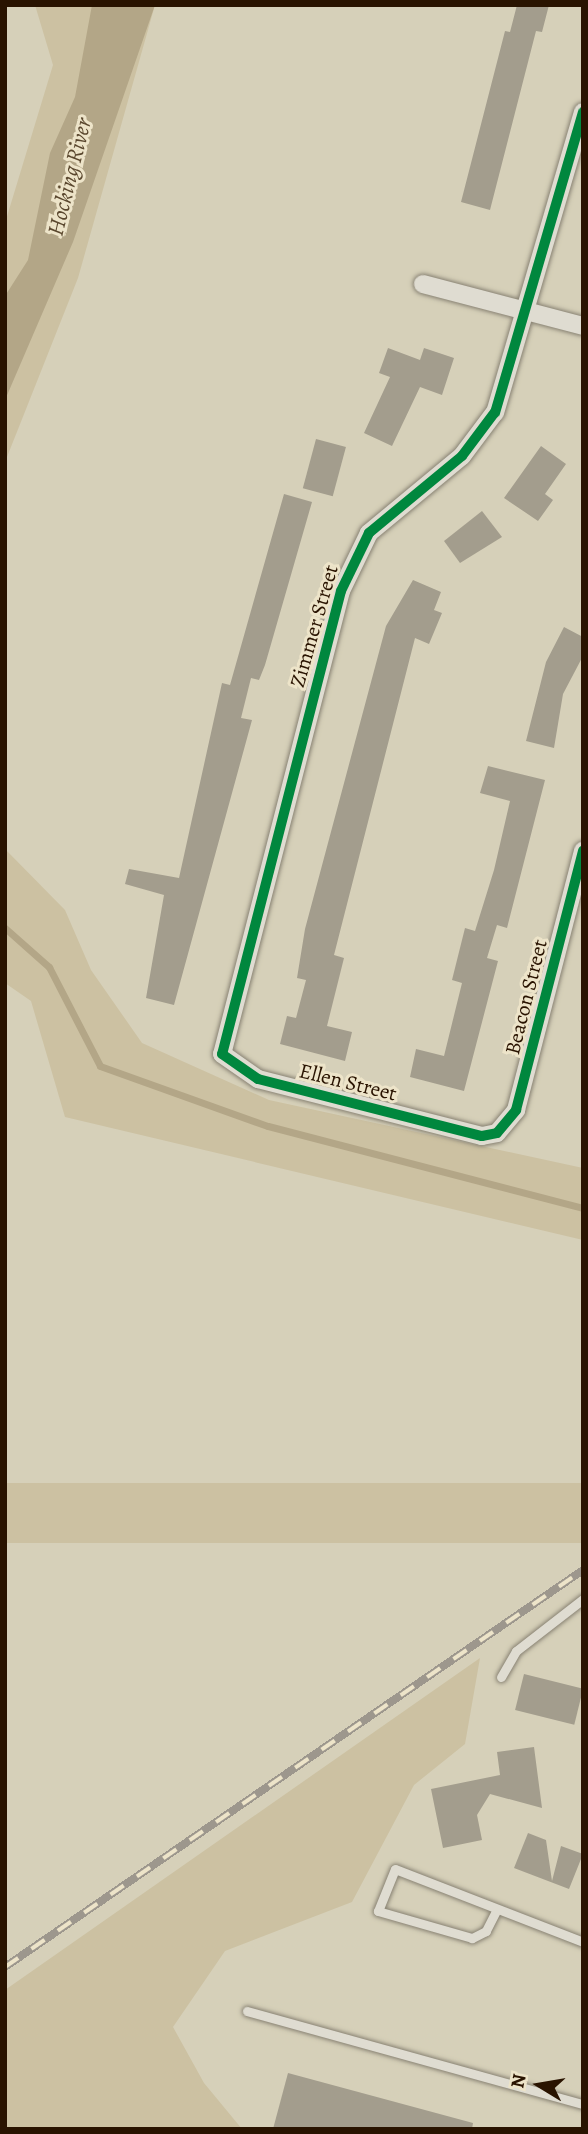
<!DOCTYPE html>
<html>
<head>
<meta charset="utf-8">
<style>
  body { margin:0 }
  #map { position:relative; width:588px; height:2134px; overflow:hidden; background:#d6d0b9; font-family:Alegreya,serif }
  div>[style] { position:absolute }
  .green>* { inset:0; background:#ccc1a2; transform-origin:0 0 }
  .water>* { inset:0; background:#b3a687 }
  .stream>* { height:7px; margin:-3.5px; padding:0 3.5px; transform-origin:3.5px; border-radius:3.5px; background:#b3a687 }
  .building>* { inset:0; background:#a39d8d; transform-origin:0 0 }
  .roads { filter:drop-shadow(0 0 2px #888273) drop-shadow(0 0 2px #888273) }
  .lane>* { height:9px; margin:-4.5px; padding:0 4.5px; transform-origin:4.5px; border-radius:4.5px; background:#dfdcd1 }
  .street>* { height:18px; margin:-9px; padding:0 9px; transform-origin:9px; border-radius:9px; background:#dfdcd1 }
  .rail>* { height:8px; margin-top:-4px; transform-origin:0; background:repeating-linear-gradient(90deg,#ede4c9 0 16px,#9d978d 0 32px); box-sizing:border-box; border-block:2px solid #9d978d }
  .cycleway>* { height:10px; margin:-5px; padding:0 5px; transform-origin:5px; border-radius:5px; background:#00873e }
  span { translate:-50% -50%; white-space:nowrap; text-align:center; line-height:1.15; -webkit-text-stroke:6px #ede4c9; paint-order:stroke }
  .street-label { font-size:21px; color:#291300 }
  .water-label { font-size:23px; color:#5a472e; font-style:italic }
  .frame { position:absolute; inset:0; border:7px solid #291300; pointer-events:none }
  .north { position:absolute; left:504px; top:2050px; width:70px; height:70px; -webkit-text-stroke:5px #ede4c9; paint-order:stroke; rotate:281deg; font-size:19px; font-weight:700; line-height:28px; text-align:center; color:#291300 }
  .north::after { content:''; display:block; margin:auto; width:24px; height:32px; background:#291300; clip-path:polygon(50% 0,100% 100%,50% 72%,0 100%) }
</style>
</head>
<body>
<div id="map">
  <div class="green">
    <div style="clip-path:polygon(35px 5px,155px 5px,78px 278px,5px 462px,5px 223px,53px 65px)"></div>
    <div style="clip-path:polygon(5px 849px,65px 910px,91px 970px,142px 1043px,269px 1100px,583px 1168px,583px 1240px,65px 1117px,31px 1001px,5px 983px)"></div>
    <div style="left:583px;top:1483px;width:60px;height:701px;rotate:90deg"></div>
    <div style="clip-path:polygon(480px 1658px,465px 1744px,414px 1785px,352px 1902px,225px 1951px,173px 2027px,204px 2083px,242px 2129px,5px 2129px,5px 1990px)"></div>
  </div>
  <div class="water">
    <div style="clip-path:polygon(92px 5px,155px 5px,73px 242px,5px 400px,5px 296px,28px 260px,50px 153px,75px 97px)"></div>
  </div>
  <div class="stream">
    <div style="left:5px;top:928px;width:59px;rotate:41.6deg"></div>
    <div style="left:49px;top:967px;width:111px;rotate:62.7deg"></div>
    <div style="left:100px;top:1066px;width:178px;rotate:19.7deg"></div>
    <div style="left:268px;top:1126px;width:325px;rotate:14.6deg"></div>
  </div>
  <div class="building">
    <div style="clip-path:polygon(517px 5px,549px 5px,542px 32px,536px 31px,490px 210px,461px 202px,505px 31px,510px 32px)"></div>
    <div style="clip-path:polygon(388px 348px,420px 360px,424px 348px,454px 358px,442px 395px,420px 387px,392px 446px,364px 433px,390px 377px,379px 373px)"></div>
    <div style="left:316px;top:439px;width:31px;height:51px;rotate:15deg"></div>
    <div style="clip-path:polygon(541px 446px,566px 464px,545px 494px,553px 500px,538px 521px,504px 498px)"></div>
    <div style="clip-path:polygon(284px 494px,312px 502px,265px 665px,259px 680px,251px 678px,241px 718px,252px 720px,174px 1005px,146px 998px,164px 895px,125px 884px,129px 869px,179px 878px,222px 683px,230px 685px)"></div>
    <div style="clip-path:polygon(482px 511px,502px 537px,460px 563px,444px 541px)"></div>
    <div style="clip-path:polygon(413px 580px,441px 592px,434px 610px,442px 613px,429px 644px,415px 638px,334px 955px,344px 958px,327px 1026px,352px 1032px,345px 1061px,280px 1044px,287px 1016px,296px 1018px,306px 980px,297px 978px,305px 929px,386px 626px)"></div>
    <div style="clip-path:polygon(564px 627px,583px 637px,583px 656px,563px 694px,554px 748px,526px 741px,546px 662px)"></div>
    <div style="clip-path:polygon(488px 766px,545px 780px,507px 928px,497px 925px,487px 958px,498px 961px,464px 1091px,410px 1077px,416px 1049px,444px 1056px,462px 983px,452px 980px,465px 928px,475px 931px,494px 870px,510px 801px,480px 793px)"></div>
    <div style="left:524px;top:1674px;width:61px;height:37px;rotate:14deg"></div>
    <div style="clip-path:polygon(534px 1747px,542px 1808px,490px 1794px,477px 1815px,482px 1840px,443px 1848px,431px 1789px,500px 1775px,497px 1752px)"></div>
    <div style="clip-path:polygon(528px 1833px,546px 1840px,552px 1881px,561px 1846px,583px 1854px,569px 1889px,514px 1868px)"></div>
    <div style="clip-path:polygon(288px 2073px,473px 2123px,472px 2129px,273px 2129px)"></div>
  </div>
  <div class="roads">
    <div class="lane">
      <div style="left:501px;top:1677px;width:30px;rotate:-60deg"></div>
      <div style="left:516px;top:1651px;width:85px;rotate:-37.8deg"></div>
      <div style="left:497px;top:1909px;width:25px;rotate:117deg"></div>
      <div style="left:486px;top:1931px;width:16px;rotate:153deg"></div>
      <div style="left:472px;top:1938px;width:98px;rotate:-164deg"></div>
      <div style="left:378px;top:1911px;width:45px;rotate:-68deg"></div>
      <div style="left:395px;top:1869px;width:202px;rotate:21.2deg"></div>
      <div style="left:247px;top:2011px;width:349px;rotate:15.5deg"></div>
    </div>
    <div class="street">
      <div style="left:583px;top:112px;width:313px;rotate:106.3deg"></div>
      <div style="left:495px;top:412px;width:55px;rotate:126.9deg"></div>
      <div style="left:462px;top:456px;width:121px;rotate:140.4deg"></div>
      <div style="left:369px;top:533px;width:64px;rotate:115.8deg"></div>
      <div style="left:341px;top:591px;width:478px;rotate:104.4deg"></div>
      <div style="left:222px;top:1054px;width:44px;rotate:34.8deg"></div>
      <div style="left:258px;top:1079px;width:231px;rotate:14.3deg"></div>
      <div style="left:482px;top:1136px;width:15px;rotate:-11deg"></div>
      <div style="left:497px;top:1133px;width:30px;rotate:-50deg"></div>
      <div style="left:516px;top:1110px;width:268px;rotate:-75.5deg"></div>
      <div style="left:423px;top:284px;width:165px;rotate:14.7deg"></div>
    </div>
  </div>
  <div class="rail">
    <div style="left:5px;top:1967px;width:701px;rotate:-34.48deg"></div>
  </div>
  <div class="cycleway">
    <div style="left:583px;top:112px;width:313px;rotate:106.3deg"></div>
    <div style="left:495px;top:412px;width:55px;rotate:126.9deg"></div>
    <div style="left:462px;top:456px;width:121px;rotate:140.4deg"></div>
    <div style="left:369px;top:533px;width:64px;rotate:115.8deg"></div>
    <div style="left:341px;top:591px;width:478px;rotate:104.4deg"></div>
    <div style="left:222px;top:1054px;width:44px;rotate:34.8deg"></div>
    <div style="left:258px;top:1079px;width:231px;rotate:14.3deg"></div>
    <div style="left:482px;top:1136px;width:15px;rotate:-11deg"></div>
    <div style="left:497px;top:1133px;width:30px;rotate:-50deg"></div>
    <div style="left:516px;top:1110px;width:268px;rotate:-75.5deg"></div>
  </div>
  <div class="street-label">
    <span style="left:314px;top:626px;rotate:-74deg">Zimmer Street</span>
    <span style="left:526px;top:997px;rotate:-76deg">Beacon Street</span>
    <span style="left:348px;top:1082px;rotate:14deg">Ellen Street</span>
  </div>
  <div class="water-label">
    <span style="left:70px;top:177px;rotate:-76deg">Hocking River</span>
  </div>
  <div class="frame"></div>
  <div class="north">N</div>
</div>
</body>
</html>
